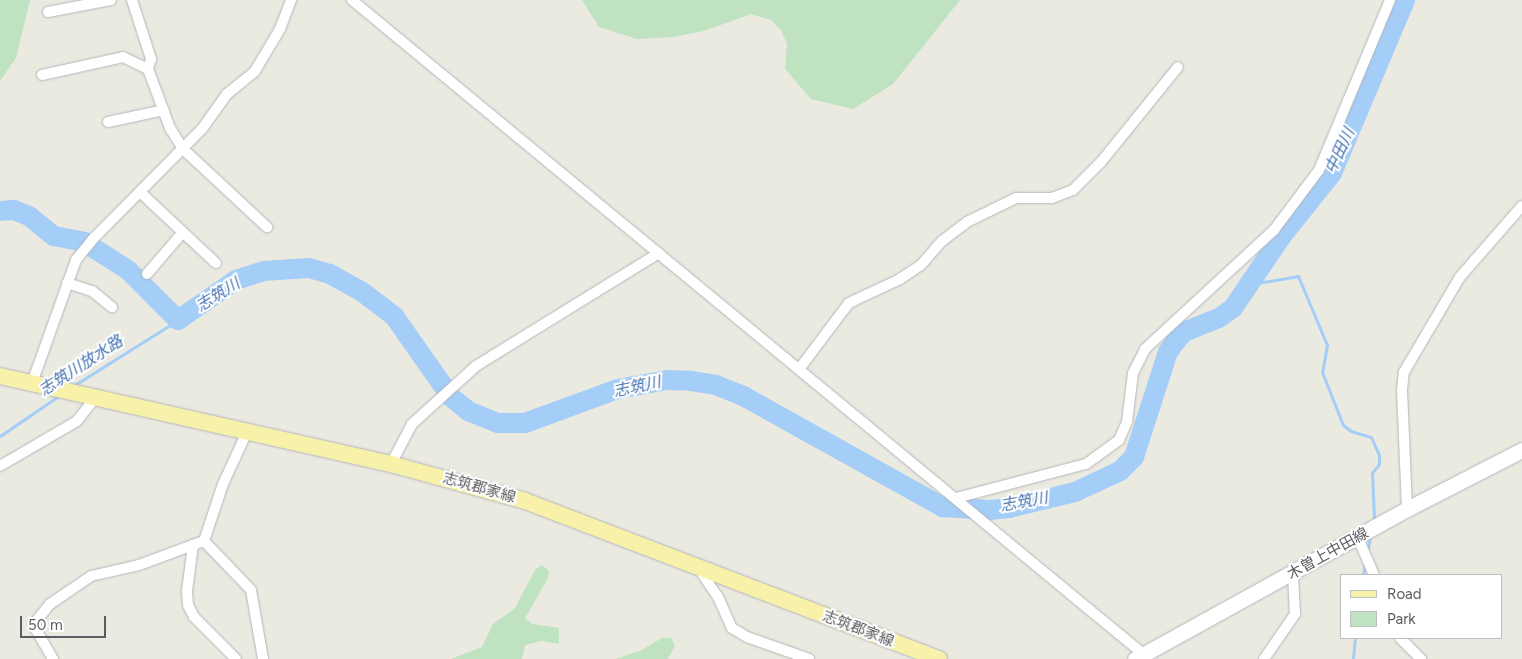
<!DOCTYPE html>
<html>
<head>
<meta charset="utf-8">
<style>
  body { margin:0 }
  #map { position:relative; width:1522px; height:659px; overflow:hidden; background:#ebeae1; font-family:Figtree,"Noto Sans JP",sans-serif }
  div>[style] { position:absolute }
  .green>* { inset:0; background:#bfe2c1 }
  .stream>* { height:3px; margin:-1.5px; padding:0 1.5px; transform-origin:1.5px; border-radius:1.5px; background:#a4cdf8 }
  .river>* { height:20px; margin:-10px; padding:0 10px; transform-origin:10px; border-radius:10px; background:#a4cdf8 }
  .roads { filter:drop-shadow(0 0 1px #b4b6bb) drop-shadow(0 0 1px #b4b6bb) }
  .street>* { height:10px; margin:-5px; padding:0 5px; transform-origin:5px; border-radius:5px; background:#fff }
  .secondary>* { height:15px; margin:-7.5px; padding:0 7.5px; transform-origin:7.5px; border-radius:7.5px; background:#fff }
  .primary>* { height:16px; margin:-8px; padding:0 8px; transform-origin:8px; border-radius:8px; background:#f8f1a9 }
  span { translate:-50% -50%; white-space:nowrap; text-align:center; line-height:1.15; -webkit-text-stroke:4px #fff; paint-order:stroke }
  .street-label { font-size:15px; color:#595c61 }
  .water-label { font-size:16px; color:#4673b1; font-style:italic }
  .legend { position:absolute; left:1340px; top:574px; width:162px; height:65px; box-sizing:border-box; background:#fff; border:1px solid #bdbec0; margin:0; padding:6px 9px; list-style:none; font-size:15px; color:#595c61 }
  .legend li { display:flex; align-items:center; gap:10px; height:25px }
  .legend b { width:25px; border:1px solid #bdbec0 }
  .scale { position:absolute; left:20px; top:616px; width:86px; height:22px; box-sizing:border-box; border:2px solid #595c61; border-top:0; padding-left:6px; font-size:15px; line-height:18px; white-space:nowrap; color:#595c61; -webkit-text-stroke:4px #fff; paint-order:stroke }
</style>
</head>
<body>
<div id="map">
  <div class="green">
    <div style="clip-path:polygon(0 0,30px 0,16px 58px,0 81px)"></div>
    <div style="clip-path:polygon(582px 0,960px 0,893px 84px,853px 109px,811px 99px,785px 69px,787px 44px,781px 30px,771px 20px,751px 14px,704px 31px,673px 37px,637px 39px,599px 27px)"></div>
    <div style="clip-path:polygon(542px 565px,549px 571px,547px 580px,525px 618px,532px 624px,559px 628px,559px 644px,541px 641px,525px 645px,522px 659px,451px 659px,482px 647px,493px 624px,515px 608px,535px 570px)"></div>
    <div style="clip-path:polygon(662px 638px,671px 638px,675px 646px,668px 659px,615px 659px,640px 651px)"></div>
  </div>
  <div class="stream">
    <div style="left:1246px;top:285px;width:53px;rotate:-9.8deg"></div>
    <div style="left:1298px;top:276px;width:75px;rotate:67.2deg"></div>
    <div style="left:1327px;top:345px;width:27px;rotate:100deg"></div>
    <div style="left:1322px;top:372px;width:57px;rotate:68.4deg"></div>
    <div style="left:1343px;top:425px;width:10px;rotate:37deg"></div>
    <div style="left:1351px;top:431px;width:21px;rotate:17deg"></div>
    <div style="left:1371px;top:437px;width:20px;rotate:66deg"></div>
    <div style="left:1379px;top:455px;width:9px;rotate:90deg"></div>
    <div style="left:1379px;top:464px;width:11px;rotate:128deg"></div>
    <div style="left:1372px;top:473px;width:46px;rotate:87.5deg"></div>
    <div style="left:73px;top:386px;width:124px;rotate:-32.2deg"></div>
    <div style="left:0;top:436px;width:73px;rotate:-34.3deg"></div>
    <div style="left:1367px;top:553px;width:15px;rotate:-79deg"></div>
    <div style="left:1363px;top:575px;width:11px;rotate:-80deg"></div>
    <div style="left:1353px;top:659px;width:21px;rotate:-85deg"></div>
  </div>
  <div class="river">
    <div style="left:0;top:211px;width:14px;rotate:-4deg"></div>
    <div style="left:14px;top:210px;width:16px;rotate:22deg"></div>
    <div style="left:29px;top:216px;width:32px;rotate:39deg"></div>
    <div style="left:54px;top:236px;width:31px;rotate:11deg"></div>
    <div style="left:84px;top:242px;width:52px;rotate:32.5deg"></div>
    <div style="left:128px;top:270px;width:71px;rotate:45deg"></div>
    <div style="left:178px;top:320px;width:70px;rotate:-34.6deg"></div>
    <div style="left:236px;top:280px;width:29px;rotate:-18deg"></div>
    <div style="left:264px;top:271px;width:45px;rotate:-3.8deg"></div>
    <div style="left:309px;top:268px;width:22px;rotate:16deg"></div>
    <div style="left:330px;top:274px;width:35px;rotate:29deg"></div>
    <div style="left:361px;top:291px;width:41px;rotate:37.1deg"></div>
    <div style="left:394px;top:316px;width:99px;rotate:54.9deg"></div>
    <div style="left:451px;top:397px;width:22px;rotate:39deg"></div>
    <div style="left:468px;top:411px;width:32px;rotate:22deg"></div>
    <div style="left:498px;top:423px;width:27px"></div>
    <div style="left:525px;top:423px;width:99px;rotate:-20.1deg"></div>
    <div style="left:618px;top:389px;width:50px;rotate:-10.4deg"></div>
    <div style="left:667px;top:380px;width:24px;rotate:2deg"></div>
    <div style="left:691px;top:381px;width:25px;rotate:9deg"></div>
    <div style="left:716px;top:385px;width:31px;rotate:22deg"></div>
    <div style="left:745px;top:397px;width:227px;rotate:29.1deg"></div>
    <div style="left:943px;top:507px;width:47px;rotate:3.7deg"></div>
    <div style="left:990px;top:510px;width:19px;rotate:-6deg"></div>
    <div style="left:1009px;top:508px;width:68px;rotate:-13.6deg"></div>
    <div style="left:1075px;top:492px;width:50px;rotate:-25deg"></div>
    <div style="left:1120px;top:471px;width:20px;rotate:-45deg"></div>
    <div style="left:1134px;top:457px;width:110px;rotate:-72.1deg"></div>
    <div style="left:1168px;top:352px;width:12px;rotate:-55deg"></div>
    <div style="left:1175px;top:342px;width:13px;rotate:-48deg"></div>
    <div style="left:1184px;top:332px;width:38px;rotate:-22deg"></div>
    <div style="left:1219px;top:318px;width:17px;rotate:-36deg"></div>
    <div style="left:1233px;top:308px;width:86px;rotate:-55.9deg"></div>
    <div style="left:1281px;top:237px;width:82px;rotate:-51.4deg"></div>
    <div style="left:1332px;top:173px;width:188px;rotate:-67.1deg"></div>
  </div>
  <div class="roads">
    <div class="street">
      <div style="left:132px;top:0;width:62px;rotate:72.1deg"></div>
      <div style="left:151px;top:59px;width:10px;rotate:107deg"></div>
      <div style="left:352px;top:0;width:1026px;rotate:39.58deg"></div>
      <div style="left:48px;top:12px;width:64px;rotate:-10.8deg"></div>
      <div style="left:42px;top:75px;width:83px;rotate:-12.5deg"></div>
      <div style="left:123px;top:57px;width:28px;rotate:26deg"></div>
      <div style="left:148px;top:69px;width:63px;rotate:69.6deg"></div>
      <div style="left:170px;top:128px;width:25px;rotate:58deg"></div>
      <div style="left:183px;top:149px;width:115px;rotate:42.9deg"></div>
      <div style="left:108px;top:122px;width:57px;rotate:-12.1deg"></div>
      <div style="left:140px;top:192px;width:104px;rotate:43.1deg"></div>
      <div style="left:147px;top:274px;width:55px;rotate:-49.4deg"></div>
      <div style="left:67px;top:283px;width:26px;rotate:18deg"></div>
      <div style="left:92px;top:291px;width:26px;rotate:39deg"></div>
      <div style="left:800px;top:368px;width:81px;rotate:-53deg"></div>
      <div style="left:849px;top:303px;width:56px;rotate:-25.2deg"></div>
      <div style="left:900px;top:279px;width:25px;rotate:-34deg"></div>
      <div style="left:921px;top:265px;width:32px;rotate:-49deg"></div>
      <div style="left:942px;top:241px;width:31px;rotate:-37deg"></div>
      <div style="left:967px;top:222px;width:55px;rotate:-26.1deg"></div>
      <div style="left:1016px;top:198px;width:36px"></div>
      <div style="left:1052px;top:198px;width:22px;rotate:-21deg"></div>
      <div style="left:1073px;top:190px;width:40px;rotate:-45deg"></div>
      <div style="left:1101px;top:162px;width:122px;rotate:-51deg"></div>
      <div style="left:32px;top:383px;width:131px;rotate:-70.3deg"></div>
      <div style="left:76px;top:260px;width:28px;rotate:-51deg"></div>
      <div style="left:94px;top:238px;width:153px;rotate:-45.3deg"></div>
      <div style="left:202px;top:129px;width:43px;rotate:-54.5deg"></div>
      <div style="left:227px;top:94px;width:36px;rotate:-39deg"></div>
      <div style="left:255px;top:71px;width:49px;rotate:-59.2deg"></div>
      <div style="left:280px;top:29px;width:31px;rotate:-69deg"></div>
      <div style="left:391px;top:464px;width:45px;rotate:-62.3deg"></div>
      <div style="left:412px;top:424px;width:86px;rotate:-42.2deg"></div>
      <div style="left:476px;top:366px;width:215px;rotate:-31.7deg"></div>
      <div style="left:0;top:466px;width:89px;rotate:-30.3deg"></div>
      <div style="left:77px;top:421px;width:29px;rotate:-52deg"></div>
      <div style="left:956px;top:498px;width:134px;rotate:-14.7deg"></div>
      <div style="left:1086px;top:464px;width:41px;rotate:-36deg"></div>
      <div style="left:1119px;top:440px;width:20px;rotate:-66deg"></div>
      <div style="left:1127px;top:422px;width:49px;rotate:-83deg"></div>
      <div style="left:1133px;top:373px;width:27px;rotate:-63deg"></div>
      <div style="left:1145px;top:349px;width:176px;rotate:-42.7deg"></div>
      <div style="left:1274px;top:230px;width:75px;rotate:-53.1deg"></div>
      <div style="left:1319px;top:170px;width:184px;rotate:-67.3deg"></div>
      <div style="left:1407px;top:509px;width:119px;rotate:-92.4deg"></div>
      <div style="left:1402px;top:390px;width:18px;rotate:-84deg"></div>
      <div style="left:1404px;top:372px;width:110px;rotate:-59.5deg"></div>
      <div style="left:1460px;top:277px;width:94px;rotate:-48.9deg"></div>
      <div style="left:1358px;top:538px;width:40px;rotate:66.6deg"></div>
      <div style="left:204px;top:541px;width:68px;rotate:46.2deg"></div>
      <div style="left:251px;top:590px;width:70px;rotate:80.1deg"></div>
      <div style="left:193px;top:545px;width:46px;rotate:97.4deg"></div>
      <div style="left:187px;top:591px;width:14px;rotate:86deg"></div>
      <div style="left:188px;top:605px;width:13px;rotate:63deg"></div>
      <div style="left:194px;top:617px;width:59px;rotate:45deg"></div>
      <div style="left:699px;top:569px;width:34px;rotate:56deg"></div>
      <div style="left:718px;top:597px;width:34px;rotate:66deg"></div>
      <div style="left:732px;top:628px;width:17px;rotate:31deg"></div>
      <div style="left:747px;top:637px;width:66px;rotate:19.5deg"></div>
      <div style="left:1400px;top:638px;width:30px;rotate:45deg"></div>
      <div style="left:53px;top:659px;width:39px;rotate:-120deg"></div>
      <div style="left:33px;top:625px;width:27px;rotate:-51deg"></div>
      <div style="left:50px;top:604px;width:50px;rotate:-34.3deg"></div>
      <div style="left:91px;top:576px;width:49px;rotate:-12.9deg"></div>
      <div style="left:139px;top:565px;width:69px;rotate:-20.3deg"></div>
      <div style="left:204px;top:541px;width:60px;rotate:-71.6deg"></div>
      <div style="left:223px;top:484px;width:57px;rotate:-65.2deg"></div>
      <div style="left:1264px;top:659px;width:55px;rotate:-55.4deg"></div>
      <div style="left:1295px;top:614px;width:40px;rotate:-92.9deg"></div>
    </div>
    <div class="secondary">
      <div style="left:1135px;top:659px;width:311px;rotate:-28.9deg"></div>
      <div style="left:1407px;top:509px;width:129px;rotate:-27.2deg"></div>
    </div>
    <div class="primary">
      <div style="left:0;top:376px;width:401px;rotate:12.7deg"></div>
      <div style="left:391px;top:464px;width:139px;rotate:15.4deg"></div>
      <div style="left:525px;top:501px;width:443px;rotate:20.9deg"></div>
    </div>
  </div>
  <div class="street-label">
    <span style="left:479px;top:488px;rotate:16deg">志筑郡家線</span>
    <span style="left:1328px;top:554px;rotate:-29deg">木曽上中田線</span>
    <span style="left:858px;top:629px;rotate:21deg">志筑郡家線</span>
  </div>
  <div class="water-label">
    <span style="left:1340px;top:151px;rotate:-65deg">中田川</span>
    <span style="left:218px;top:295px;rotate:-32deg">志筑川</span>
    <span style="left:81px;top:366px;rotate:-33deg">志筑川放水路</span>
    <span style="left:637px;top:387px;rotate:-12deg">志筑川</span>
    <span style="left:1024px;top:502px;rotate:-10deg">志筑川</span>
  </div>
  <ul class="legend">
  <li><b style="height:6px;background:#f8f1a9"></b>Road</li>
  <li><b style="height:14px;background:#bfe2c1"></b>Park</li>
  </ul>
  <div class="scale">50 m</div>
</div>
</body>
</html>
